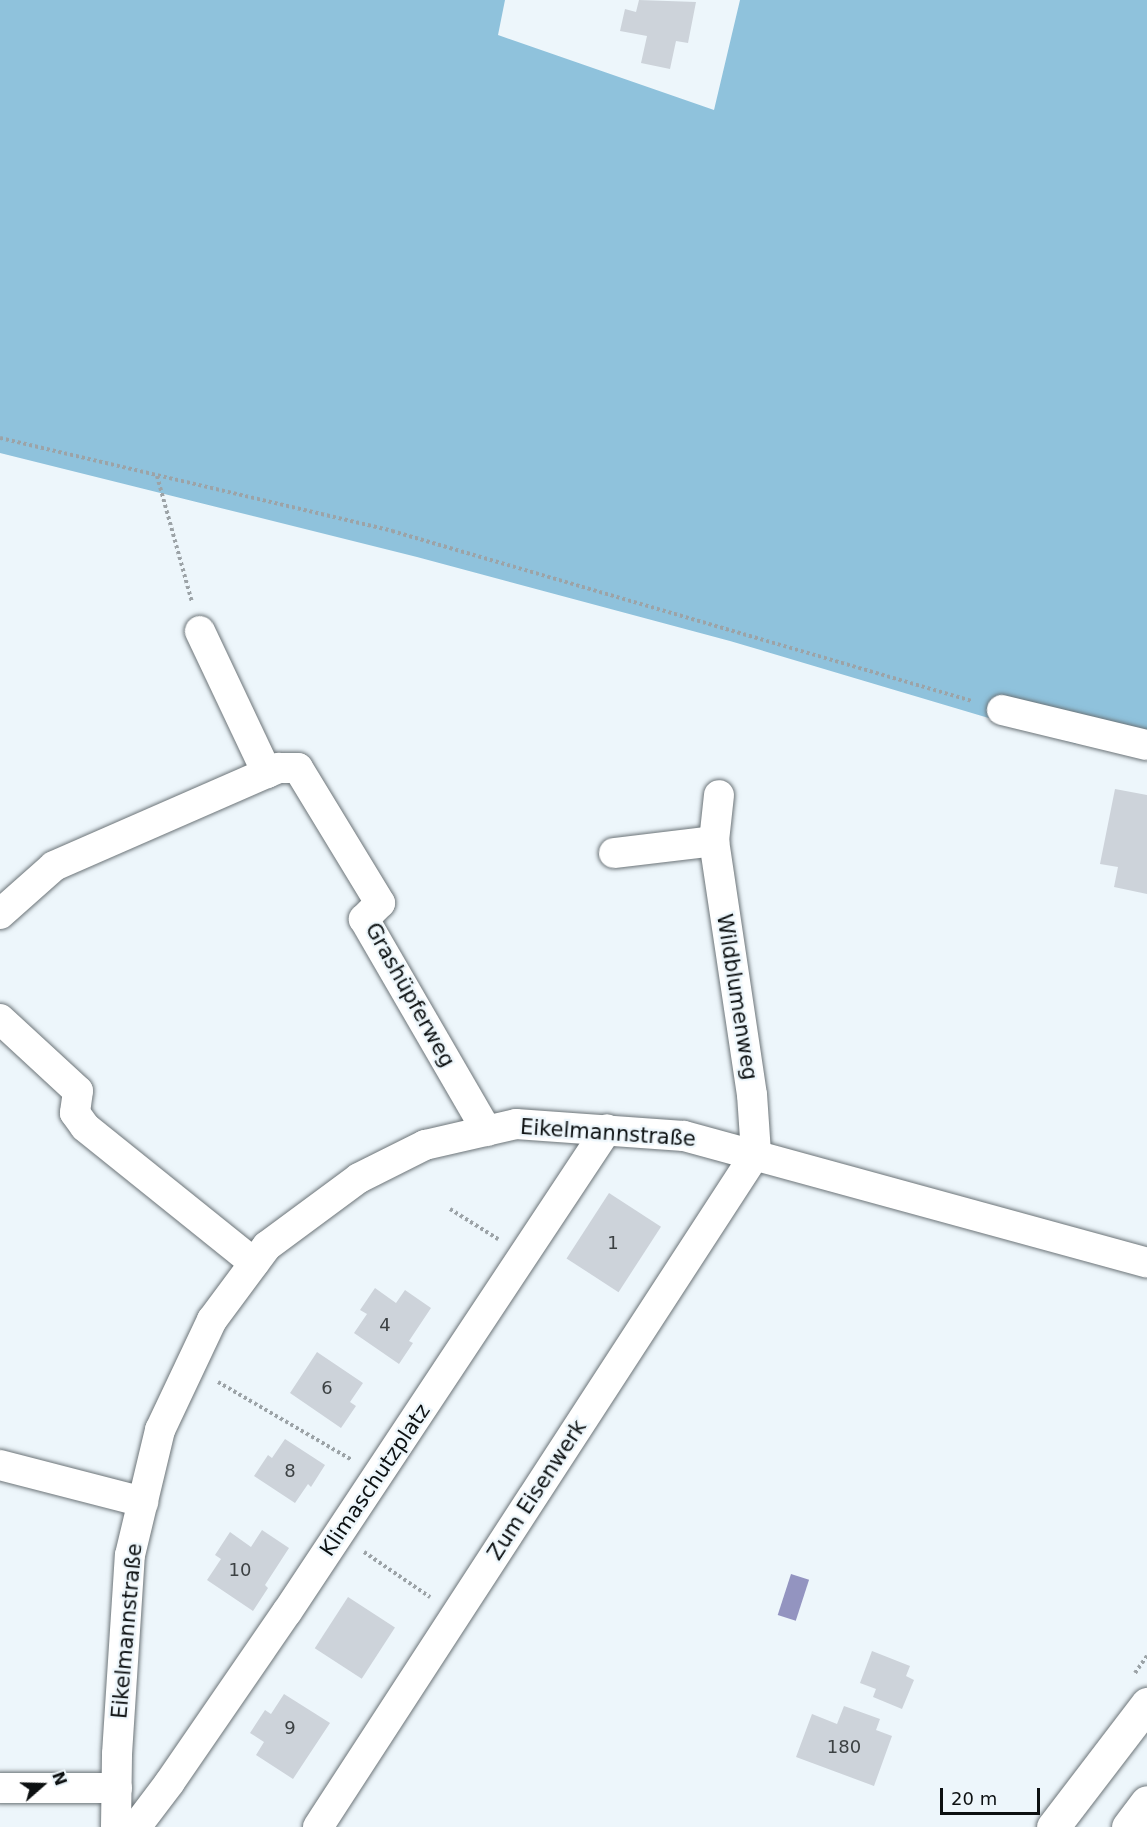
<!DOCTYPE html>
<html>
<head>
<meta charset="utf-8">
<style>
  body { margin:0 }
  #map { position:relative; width:1147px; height:1827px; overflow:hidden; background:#edf6fb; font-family:"DejaVu Sans",sans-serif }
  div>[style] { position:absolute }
  .forest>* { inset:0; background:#8fc2dc }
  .water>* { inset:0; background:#9394c0; transform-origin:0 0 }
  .building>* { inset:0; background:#cdd3da; transform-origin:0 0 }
  .path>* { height:4px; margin-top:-2px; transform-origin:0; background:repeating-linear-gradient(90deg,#9ca3a7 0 3px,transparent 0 6px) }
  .roads { filter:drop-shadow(0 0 2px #6c7478) drop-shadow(0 0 2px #6c7478) }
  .street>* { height:30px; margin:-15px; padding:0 15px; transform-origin:15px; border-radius:15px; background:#fff }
  .secondary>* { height:33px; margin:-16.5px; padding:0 16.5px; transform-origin:16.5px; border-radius:16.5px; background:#fff }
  span { translate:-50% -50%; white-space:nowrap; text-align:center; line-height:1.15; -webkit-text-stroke:4.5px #edf6fb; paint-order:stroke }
  .number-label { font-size:18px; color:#3c4143 }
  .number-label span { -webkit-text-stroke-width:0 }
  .street-label { font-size:21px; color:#0c1011 }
  .north { position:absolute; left:12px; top:1755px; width:60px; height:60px; -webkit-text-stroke:4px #edf6fb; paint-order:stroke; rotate:70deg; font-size:16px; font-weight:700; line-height:24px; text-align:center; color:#0c1011 }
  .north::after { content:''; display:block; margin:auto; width:21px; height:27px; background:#0c1011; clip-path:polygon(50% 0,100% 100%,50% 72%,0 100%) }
  .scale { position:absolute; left:940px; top:1788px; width:100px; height:27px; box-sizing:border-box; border:3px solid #0c1011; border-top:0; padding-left:8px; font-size:18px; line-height:21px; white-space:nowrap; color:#0c1011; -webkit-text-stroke:4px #edf6fb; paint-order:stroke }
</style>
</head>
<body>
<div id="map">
  <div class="forest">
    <div style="clip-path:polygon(0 0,505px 0,498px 35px,714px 110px,740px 0,1147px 0,1147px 733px,1082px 717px,1076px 744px,730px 641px,417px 557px,0 453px)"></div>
  </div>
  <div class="water">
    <div style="left:791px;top:1574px;width:19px;height:43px;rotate:18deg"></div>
  </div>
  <div class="building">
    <div style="clip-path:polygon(639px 0,696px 2px,688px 43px,676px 41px,670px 69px,641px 63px,647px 36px,620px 31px,625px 9px,636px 12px)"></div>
    <div style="clip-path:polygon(1115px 789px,1147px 795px,1147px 894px,1114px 887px,1118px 867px,1100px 864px)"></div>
    <div style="left:609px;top:1193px;width:62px;height:78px;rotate:33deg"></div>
    <div style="clip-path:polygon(375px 1288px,396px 1303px,405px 1290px,431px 1308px,409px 1341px,413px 1343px,399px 1364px,354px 1333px,367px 1314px,360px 1310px)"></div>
    <div style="clip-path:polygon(317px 1352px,363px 1383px,350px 1402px,356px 1406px,341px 1428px,290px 1393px)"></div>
    <div style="clip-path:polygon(285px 1439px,325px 1465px,311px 1487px,308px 1484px,295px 1503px,254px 1476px,268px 1455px,272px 1458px)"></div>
    <div style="clip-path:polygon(262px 1530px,289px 1548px,265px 1585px,268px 1588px,253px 1611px,207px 1580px,221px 1559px,215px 1555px,230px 1532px,251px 1547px)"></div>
    <div style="left:348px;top:1597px;width:56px;height:61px;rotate:33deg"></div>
    <div style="clip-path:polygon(872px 1651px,910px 1666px,906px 1676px,914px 1680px,902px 1709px,873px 1697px,876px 1689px,860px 1683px)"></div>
    <div style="clip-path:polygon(284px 1694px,330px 1723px,293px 1779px,256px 1755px,264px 1742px,250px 1733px,265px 1710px,271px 1714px)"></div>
    <div style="clip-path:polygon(844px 1706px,880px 1719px,876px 1730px,892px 1736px,874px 1786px,796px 1757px,812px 1714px,837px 1724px)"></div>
  </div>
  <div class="path">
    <div style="left:0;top:438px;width:403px;rotate:13.3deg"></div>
    <div style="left:392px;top:531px;width:604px;rotate:16.34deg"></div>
    <div style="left:157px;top:476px;width:131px;rotate:74.5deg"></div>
    <div style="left:450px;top:1209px;width:57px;rotate:32deg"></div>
    <div style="left:218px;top:1382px;width:155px;rotate:30.2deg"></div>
    <div style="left:364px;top:1552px;width:80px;rotate:34.3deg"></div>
    <div style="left:1135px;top:1673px;width:21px;rotate:-55deg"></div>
  </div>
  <div class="roads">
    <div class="street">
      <div style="left:1002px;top:710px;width:149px;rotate:13.6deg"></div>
      <div style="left:267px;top:773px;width:13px;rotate:-23deg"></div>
      <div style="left:279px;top:768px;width:19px"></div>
      <div style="left:298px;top:768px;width:158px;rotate:58.7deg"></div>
      <div style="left:380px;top:903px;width:23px;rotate:135deg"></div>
      <div style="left:364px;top:919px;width:245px;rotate:59.9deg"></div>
      <div style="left:614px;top:853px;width:101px;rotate:-6.8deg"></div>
      <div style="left:0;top:914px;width:72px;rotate:-41.6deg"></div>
      <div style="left:54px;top:866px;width:232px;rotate:-23.6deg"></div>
      <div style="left:267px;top:773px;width:157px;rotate:-115.3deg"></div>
      <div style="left:0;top:1019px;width:106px;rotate:42.7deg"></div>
      <div style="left:78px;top:1091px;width:22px;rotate:98deg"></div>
      <div style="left:75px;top:1113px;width:17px;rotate:54deg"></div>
      <div style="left:85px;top:1127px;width:217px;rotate:38.8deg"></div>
      <div style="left:0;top:1465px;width:148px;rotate:14.5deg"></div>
      <div style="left:0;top:1788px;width:117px"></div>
      <div style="left:116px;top:1827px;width:73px;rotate:-89.2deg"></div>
      <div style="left:117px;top:1754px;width:199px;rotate:-86.3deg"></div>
      <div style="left:130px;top:1555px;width:129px;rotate:-76.5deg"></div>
      <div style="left:160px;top:1430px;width:122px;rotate:-64.7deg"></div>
      <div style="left:212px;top:1320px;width:92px;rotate:-53.4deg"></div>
      <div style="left:267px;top:1246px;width:114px;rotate:-36.5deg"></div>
      <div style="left:359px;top:1178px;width:74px;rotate:-26.6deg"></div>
      <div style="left:425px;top:1145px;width:93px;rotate:-13deg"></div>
      <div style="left:516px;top:1124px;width:168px;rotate:4.1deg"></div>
      <div style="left:684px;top:1136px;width:480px;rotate:15.3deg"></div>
      <div style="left:136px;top:1827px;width:56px;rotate:-52.9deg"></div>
      <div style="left:170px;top:1782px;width:206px;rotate:-55.5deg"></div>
      <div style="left:287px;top:1612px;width:579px;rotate:-56.47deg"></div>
      <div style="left:318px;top:1827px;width:804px;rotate:-56.98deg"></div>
      <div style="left:756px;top:1153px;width:58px;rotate:-93.9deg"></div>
      <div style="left:752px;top:1095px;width:257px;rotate:-98.5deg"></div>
      <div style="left:714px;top:841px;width:46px;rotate:-83.8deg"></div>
    </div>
    <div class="secondary">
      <div style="left:1053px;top:1827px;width:155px;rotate:-52.6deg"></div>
      <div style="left:1128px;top:1827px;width:31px;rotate:-53deg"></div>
    </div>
  </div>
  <div class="number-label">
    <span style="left:613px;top:1243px">1</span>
    <span style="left:385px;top:1325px">4</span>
    <span style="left:327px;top:1388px">6</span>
    <span style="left:290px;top:1471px">8</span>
    <span style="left:240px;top:1570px">10</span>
    <span style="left:290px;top:1728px">9</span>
    <span style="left:844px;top:1747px">180</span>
  </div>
  <div class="street-label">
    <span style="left:410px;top:995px;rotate:61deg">Grashüpferweg</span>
    <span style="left:737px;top:997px;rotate:81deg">Wildblumenweg</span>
    <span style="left:608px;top:1133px;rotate:4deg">Eikelmannstraße</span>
    <span style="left:375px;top:1480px;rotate:-56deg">Klimaschutzplatz</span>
    <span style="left:537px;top:1490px;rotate:-57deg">Zum Eisenwerk</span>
    <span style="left:127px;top:1631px;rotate:-85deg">Eikelmannstraße</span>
  </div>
  <div class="north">N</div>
  <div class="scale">20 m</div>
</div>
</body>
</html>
